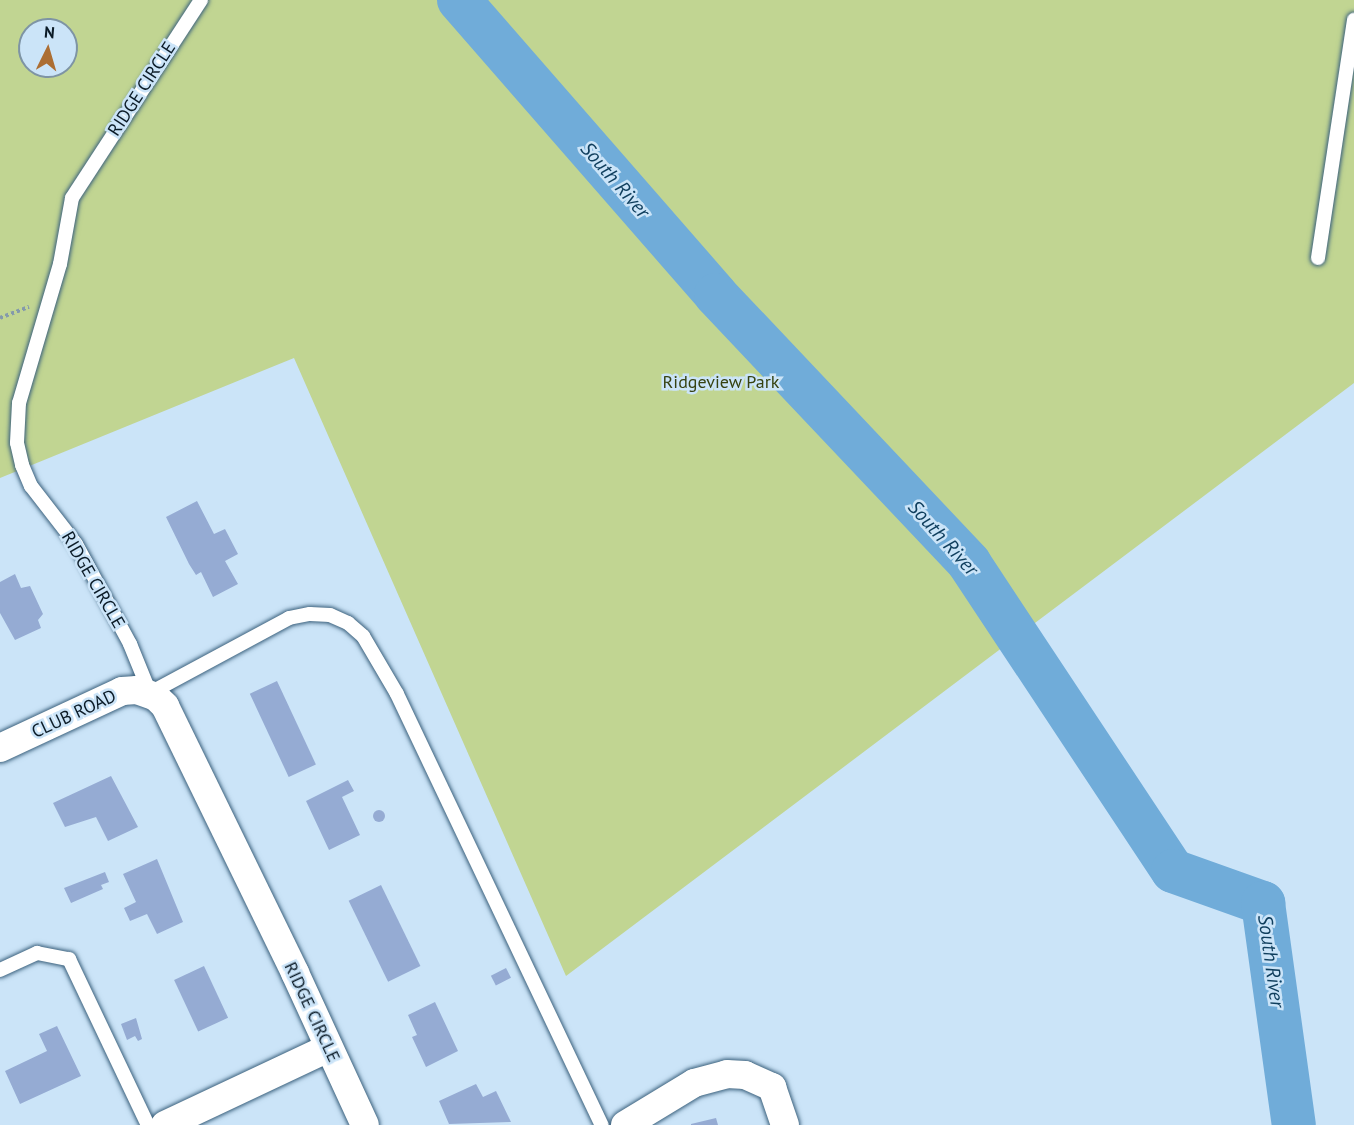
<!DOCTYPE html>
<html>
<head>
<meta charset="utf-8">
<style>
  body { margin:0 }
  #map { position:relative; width:1354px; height:1125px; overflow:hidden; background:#cbe4f8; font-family:"PT Sans",sans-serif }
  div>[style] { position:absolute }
  .green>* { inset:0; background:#c1d592 }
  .river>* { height:44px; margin:-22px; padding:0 22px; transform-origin:22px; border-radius:22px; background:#70acd9 }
  .building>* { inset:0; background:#95abd3; transform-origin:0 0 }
  .round { border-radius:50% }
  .path>* { height:4px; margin-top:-2px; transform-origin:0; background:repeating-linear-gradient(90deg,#849aab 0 3px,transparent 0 6px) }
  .roads { filter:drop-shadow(0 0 2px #3b617d) drop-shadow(0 0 2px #3b617d) }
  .lane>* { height:14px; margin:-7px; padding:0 7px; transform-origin:7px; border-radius:7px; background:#fff }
  .street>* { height:28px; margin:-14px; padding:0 14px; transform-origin:14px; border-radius:14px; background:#fff }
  span { translate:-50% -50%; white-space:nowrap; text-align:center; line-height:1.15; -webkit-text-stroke:5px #cbe4f8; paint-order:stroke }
  .street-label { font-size:18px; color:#0b1b27 }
  .park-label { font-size:18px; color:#364211 }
  .water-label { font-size:20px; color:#0f3e5d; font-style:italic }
  .north { position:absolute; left:18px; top:18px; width:60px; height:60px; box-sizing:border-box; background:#cbe4f8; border:2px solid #7e94a4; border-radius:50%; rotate:5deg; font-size:16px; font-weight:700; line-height:24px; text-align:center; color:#0b1b27 }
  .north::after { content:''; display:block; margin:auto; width:21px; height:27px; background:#ac6e33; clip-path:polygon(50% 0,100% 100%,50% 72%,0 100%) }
</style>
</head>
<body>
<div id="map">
  <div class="green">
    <div style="clip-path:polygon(evenodd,0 0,1354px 0,1354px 383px,566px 976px,294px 358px,0 478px,0 0,30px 30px,66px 30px,66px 66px,30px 66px,30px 30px)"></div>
  </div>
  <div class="river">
    <div style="left:459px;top:0;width:391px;rotate:48.9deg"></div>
    <div style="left:716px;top:295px;width:369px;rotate:46.6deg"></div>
    <div style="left:969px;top:563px;width:369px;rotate:56.5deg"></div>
    <div style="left:1173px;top:871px;width:96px;rotate:19.6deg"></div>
    <div style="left:1263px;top:903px;width:224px;rotate:82.1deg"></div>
  </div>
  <div class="building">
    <div style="clip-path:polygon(197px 501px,214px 534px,225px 529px,238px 554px,225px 561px,238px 584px,213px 597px,201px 572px,196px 575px,189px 564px,166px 517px)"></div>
    <div style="clip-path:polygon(15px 574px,21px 588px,30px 586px,43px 614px,38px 620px,41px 628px,15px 640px,0 613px,0 582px)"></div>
    <div style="left:277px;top:681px;width:92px;height:30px;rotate:65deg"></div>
    <div style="clip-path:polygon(111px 776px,138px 827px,108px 841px,96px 817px,65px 827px,53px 803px)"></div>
    <div style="clip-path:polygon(348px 780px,354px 791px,342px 797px,360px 835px,329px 850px,306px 801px)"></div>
    <div class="round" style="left:373px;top:810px;width:12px;height:12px"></div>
    <div style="clip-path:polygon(157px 859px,183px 922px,157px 934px,147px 914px,130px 921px,124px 908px,136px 902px,123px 874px)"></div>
    <div style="clip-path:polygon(105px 872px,109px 882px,101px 885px,103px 889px,71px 903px,64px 888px)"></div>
    <div style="left:381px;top:885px;width:90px;height:36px;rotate:64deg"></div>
    <div style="left:204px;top:966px;width:57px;height:33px;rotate:65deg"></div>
    <div style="left:506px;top:968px;width:11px;height:17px;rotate:63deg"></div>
    <div style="clip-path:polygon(435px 1002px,458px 1051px,426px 1067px,412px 1037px,417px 1035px,408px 1015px)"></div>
    <div style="clip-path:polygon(136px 1018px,142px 1039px,138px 1041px,135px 1036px,127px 1040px,121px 1024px)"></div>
    <div style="clip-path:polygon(57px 1026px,81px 1076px,20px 1104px,5px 1071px,47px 1051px,39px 1034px)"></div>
    <div style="clip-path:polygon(476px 1084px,483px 1097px,496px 1091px,511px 1122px,449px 1124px,439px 1101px)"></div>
    <div style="clip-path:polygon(716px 1118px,718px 1125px,691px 1125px,691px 1124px)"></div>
  </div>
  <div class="path">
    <div style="left:0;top:318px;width:31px;rotate:-21deg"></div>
  </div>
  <div class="roads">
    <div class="lane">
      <div style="left:201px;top:0;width:236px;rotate:123.1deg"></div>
      <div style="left:72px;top:198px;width:67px;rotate:100.3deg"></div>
      <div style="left:60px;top:264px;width:145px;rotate:106.4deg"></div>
      <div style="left:19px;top:403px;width:40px;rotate:92.9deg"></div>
      <div style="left:17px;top:443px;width:23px;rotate:77deg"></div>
      <div style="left:22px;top:465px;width:23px;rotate:67deg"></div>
      <div style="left:31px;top:486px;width:73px;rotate:52.2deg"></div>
      <div style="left:76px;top:544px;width:114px;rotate:61.6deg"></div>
      <div style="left:130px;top:644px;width:53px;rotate:67.8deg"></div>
      <div style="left:150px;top:693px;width:158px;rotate:-28.3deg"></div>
      <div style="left:289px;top:618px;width:21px;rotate:-11deg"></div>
      <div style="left:310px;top:614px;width:20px;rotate:3deg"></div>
      <div style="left:330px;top:615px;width:20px;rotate:24deg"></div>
      <div style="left:348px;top:623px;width:20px;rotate:41deg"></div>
      <div style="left:363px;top:636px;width:67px;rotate:59.6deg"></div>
      <div style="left:397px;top:694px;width:477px;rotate:64.6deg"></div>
      <div style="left:1318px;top:258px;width:241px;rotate:-81.4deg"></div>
      <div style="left:0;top:970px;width:41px;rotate:-24.7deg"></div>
      <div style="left:37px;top:953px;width:33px;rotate:11deg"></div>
      <div style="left:69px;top:959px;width:184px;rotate:64.6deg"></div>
    </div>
    <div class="street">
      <div style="left:0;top:748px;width:135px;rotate:-25deg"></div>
      <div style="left:122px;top:691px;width:15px;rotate:-4deg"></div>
      <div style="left:137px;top:690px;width:20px;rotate:20deg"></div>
      <div style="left:156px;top:697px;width:13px;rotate:45deg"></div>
      <div style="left:165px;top:706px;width:297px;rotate:64deg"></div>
      <div style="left:295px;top:973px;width:167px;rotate:65.3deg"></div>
      <div style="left:165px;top:1125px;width:181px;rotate:-25.2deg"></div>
      <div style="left:625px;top:1125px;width:81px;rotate:-31.3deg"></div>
      <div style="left:694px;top:1083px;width:34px;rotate:-15deg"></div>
      <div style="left:727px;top:1074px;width:18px;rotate:3deg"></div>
      <div style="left:745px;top:1075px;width:30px;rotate:24deg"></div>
      <div style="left:772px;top:1087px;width:40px;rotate:71.1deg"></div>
    </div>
  </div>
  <div class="street-label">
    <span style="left:142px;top:89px;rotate:-57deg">RIDGE CIRCLE</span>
    <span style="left:93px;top:580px;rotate:60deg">RIDGE CIRCLE</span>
    <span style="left:74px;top:714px;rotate:-25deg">CLUB ROAD</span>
    <span style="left:312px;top:1012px;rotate:65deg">RIDGE CIRCLE</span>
  </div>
  <div class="park-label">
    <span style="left:721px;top:382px">Ridgeview Park</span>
  </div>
  <div class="water-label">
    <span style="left:615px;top:180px;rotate:49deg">South River</span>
    <span style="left:943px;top:538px;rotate:48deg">South River</span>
    <span style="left:1271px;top:961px;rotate:82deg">South River</span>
  </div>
  <div class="north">N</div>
</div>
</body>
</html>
